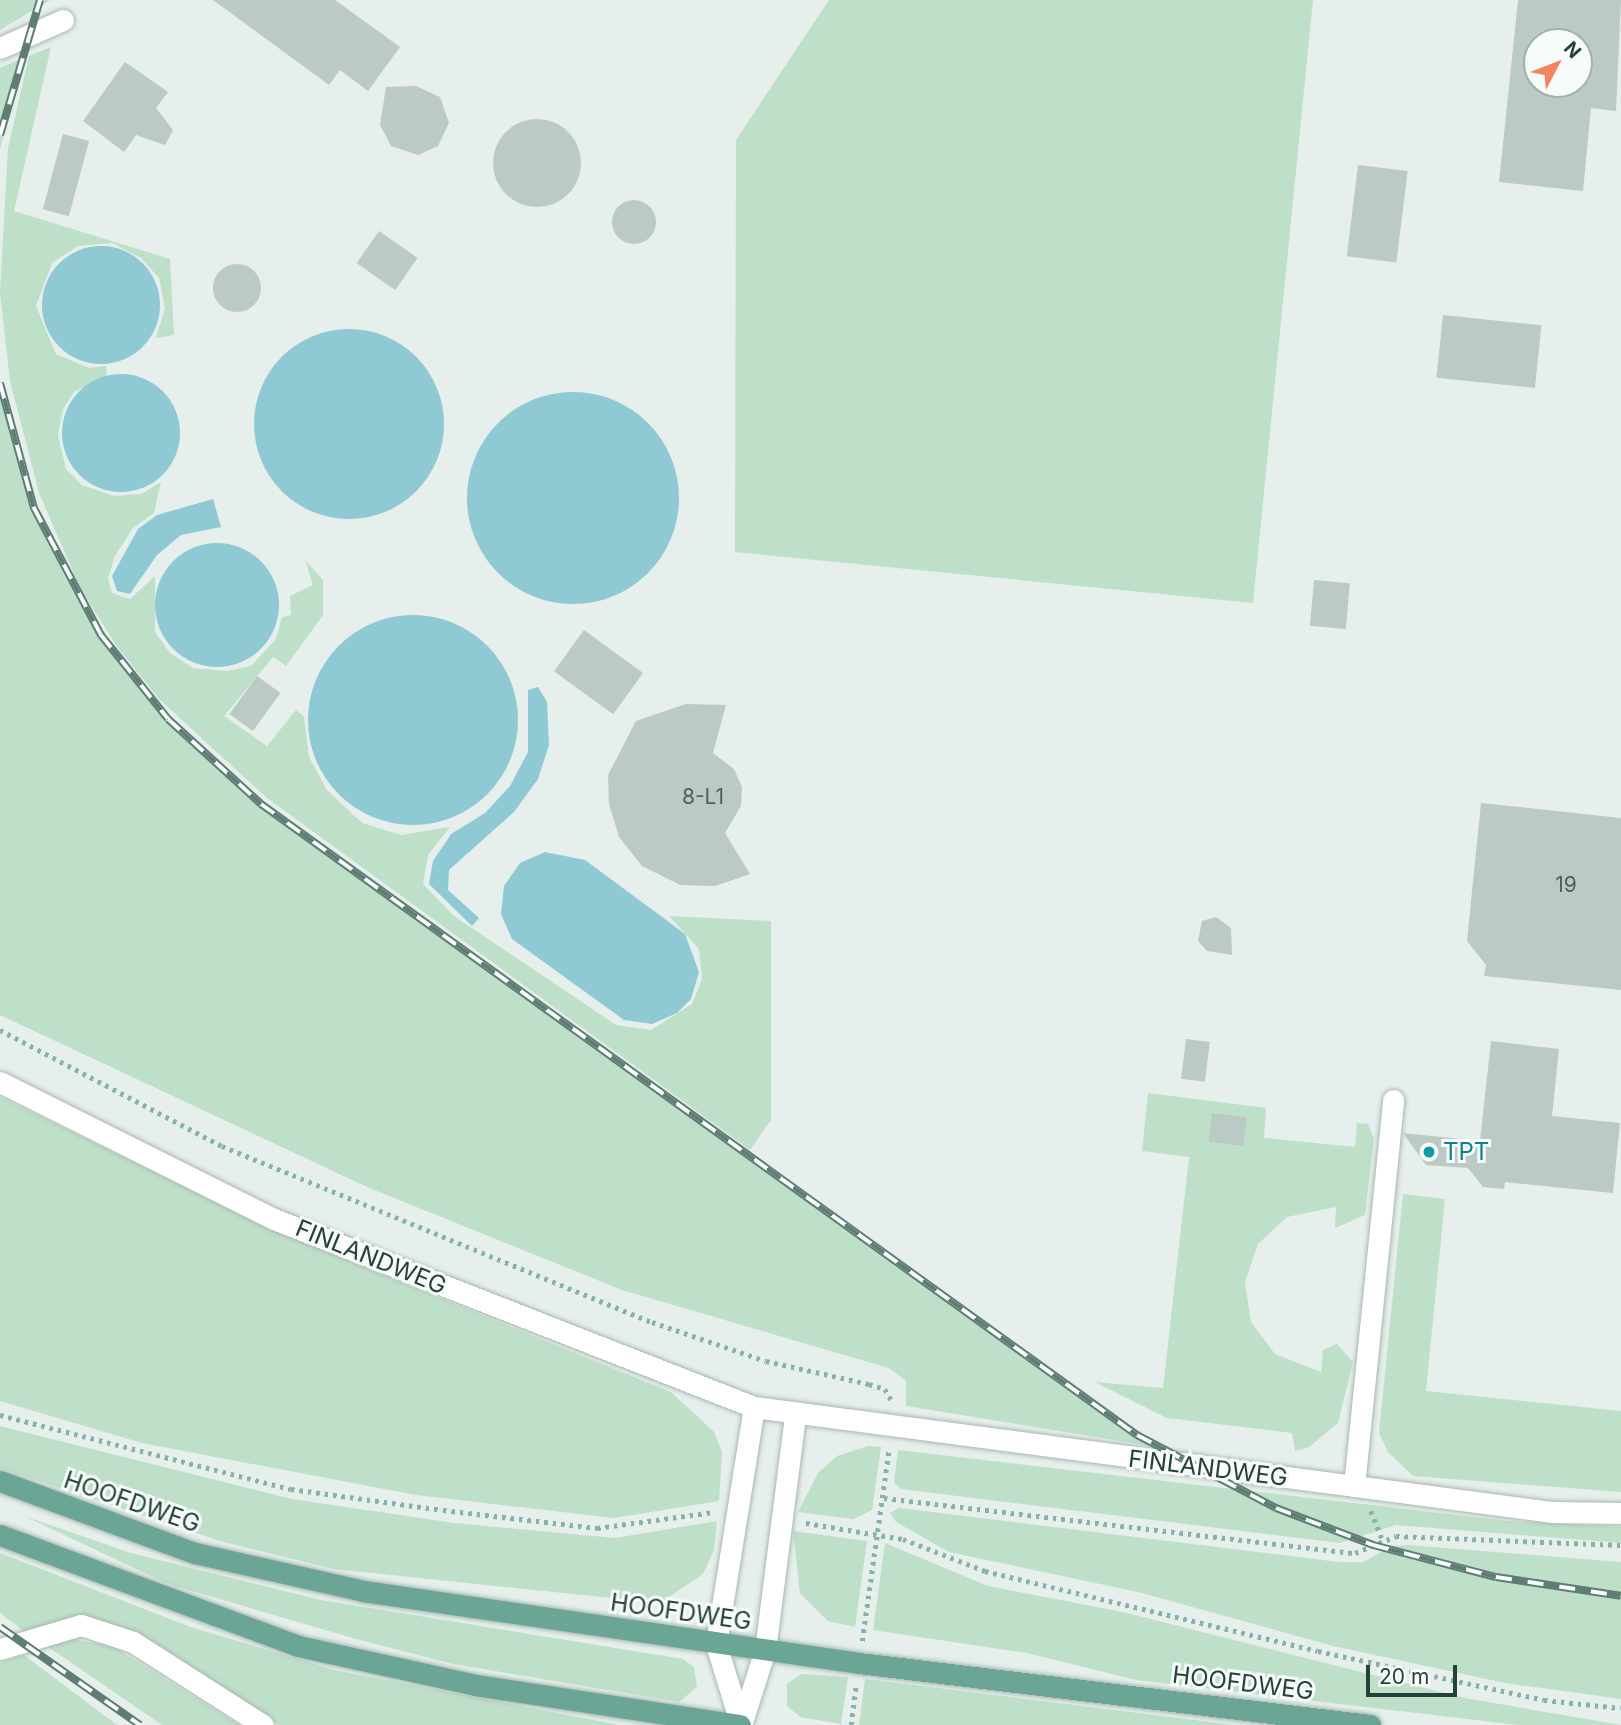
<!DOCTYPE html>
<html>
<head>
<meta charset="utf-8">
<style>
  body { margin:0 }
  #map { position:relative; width:1621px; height:1725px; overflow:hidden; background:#e6efeb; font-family:Inter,sans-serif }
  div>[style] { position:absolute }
  .green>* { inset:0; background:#bfe0c8 }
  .water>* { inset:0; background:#8ec9d4 }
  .round { border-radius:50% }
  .building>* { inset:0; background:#bbcac4; transform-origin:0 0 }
  .path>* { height:4.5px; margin-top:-2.25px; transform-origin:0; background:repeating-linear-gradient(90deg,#86b3a5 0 3.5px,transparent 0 8.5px) }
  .roads { filter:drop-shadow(0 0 2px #a8b8b2) drop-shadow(0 0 2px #a8b8b2) }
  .minor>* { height:21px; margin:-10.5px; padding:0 10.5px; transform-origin:10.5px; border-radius:10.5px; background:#fff }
  .major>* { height:21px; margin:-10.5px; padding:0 10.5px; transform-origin:10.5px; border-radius:10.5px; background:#6aa596 }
  .rail>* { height:8px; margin-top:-4px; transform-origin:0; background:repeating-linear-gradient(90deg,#f7fbf9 0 16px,#5f7d75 0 32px); box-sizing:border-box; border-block:2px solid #5f7d75 }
  .dots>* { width:19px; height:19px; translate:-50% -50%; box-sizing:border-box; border:4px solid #f7fbf9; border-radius:50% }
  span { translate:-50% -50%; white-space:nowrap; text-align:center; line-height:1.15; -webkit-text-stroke:6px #f7fbf9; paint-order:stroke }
  .number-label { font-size:21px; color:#4a645c }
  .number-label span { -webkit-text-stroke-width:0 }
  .culture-label { font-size:24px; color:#0d838f }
  .left { translate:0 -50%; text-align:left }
  .street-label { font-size:24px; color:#24423a }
  .north { position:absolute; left:1523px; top:28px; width:70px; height:70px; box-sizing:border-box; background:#f7fbf9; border:2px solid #a3b1ad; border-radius:50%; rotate:48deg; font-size:19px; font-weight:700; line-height:28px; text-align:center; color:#24423a }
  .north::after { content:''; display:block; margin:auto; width:24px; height:32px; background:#f4845f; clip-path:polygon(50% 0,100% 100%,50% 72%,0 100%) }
  .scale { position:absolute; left:1366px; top:1665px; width:91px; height:32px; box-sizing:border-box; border:4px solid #24423a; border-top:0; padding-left:9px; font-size:21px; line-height:24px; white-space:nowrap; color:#24423a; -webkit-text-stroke:5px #f7fbf9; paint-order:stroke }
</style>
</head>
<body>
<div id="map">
  <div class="green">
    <div style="clip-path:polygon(0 0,50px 0,0 30px)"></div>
    <div style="clip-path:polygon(829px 0,1313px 0,1253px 603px,735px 552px,736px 140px)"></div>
    <div style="clip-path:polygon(51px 47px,14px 211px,170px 259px,174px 335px,156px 338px,165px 308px,159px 278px,141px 258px,112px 243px,78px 246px,52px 263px,36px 306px,56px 354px,89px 368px,106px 366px,107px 376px,74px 392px,63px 409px,58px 435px,66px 469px,82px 485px,114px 496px,141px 494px,161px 482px,154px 513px,133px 528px,115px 556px,108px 578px,112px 593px,130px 599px,155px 576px,155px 632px,170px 653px,193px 668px,227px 671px,251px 666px,276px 639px,282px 617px,291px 615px,290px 596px,313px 585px,305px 560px,323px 580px,323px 615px,286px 666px,273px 657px,224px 716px,267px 746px,296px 710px,304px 717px,309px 757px,327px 790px,362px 823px,401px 835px,450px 827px,428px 855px,423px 884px,454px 916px,616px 1025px,651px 1030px,692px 1004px,702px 979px,699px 949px,669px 916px,771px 921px,771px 1120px,750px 1150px,267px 798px,160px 700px,118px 648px,81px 590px,39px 493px,10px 381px,0 293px,8px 148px,29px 56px)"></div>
    <div style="clip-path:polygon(27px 56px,22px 69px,0 149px,0 68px)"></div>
    <div style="clip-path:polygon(0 387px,37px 514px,81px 605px,180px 734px,272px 812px,1081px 1399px,1157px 1447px,906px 1406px,906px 1381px,889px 1368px,622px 1290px,367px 1187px,0 1015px)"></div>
    <div style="clip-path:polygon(1148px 1093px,1266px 1108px,1264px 1138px,1355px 1147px,1357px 1123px,1368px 1124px,1374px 1139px,1365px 1215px,1335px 1228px,1336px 1207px,1287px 1217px,1258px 1244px,1245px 1282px,1251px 1322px,1275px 1354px,1321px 1372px,1323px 1350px,1337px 1344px,1353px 1362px,1338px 1423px,1309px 1447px,1295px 1451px,1292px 1433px,1167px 1418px,1095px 1382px,1163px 1388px,1189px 1157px,1142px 1151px)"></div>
    <div style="clip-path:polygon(0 1097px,277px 1232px,671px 1392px,714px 1432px,722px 1452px,719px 1501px,614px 1518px,416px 1495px,142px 1443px,0 1401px)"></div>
    <div style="clip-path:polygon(1403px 1194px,1445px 1199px,1426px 1391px,1621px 1411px,1621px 1492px,1413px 1476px,1388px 1452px,1379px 1433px)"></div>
    <div style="clip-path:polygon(0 1426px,292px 1499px,454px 1523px,615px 1538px,717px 1521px,714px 1550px,703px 1574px,660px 1603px,333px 1569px,223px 1542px,0 1468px)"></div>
    <div style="clip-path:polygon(868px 1446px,881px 1447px,872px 1510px,853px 1519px,798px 1512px,818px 1473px,837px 1456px)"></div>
    <div style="clip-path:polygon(898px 1450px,1509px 1521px,1621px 1527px,1621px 1543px,1396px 1525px,1340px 1543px,901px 1489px,894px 1483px)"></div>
    <div style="clip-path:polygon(899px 1508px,1339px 1562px,1363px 1562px,1392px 1546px,1409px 1545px,1621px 1562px,1621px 1699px,1505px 1683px,1333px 1646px,1138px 1592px,949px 1552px,896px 1522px,890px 1513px)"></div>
    <div style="clip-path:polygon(24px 1516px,131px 1553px,321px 1600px,683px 1659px,694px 1667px,697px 1687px,679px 1702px,453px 1664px,356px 1639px,168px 1584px)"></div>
    <div style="clip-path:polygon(793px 1531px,867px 1541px,855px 1627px,828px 1621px,800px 1593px)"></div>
    <div style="clip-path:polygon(885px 1543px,988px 1586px,1123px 1612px,1465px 1698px,1621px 1725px,1518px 1725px,1136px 1680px,1027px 1653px,873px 1630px)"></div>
    <div style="clip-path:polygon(0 1553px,191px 1627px,334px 1670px,619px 1725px,279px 1725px,104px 1621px,63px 1620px,24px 1631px,0 1613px)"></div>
    <div style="clip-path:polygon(72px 1639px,114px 1647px,239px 1725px,162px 1725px,44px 1644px)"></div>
    <div style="clip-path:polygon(24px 1655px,117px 1725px,0 1725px,0 1663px)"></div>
    <div style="clip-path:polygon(801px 1674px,848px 1677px,841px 1724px,800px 1717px,787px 1706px,787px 1684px)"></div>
    <div style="clip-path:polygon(865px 1679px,1234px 1725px,859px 1725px)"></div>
  </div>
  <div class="water">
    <div class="round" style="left:42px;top:246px;width:118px;height:118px"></div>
    <div class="round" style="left:254px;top:329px;width:190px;height:190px"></div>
    <div class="round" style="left:62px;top:374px;width:118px;height:118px"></div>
    <div class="round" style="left:467px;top:392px;width:212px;height:212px"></div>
    <div style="clip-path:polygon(213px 499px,221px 527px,181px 535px,157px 555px,130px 594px,117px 591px,112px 576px,138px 529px,157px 515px)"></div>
    <div class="round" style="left:155px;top:543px;width:124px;height:124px"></div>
    <div class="round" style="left:308px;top:615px;width:210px;height:210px"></div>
    <div style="clip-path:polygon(538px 687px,547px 702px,549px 745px,538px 779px,514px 812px,449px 870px,448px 890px,479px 918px,472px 926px,429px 884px,433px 861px,451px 834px,485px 813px,510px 786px,528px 752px,528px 690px)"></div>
    <div style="clip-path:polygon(545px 852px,585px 860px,685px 934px,699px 972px,691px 999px,677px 1013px,652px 1024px,624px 1020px,512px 939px,501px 914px,504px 886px,520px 863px)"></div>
  </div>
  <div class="building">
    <div style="clip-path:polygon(213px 0,335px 0,400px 47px,368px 91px,340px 70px,329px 85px)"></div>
    <div style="clip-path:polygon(evenodd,1518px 0,1621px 0,1616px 111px,1591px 108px,1583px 191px,1499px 182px,1518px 0,1537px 42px,1579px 42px,1579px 84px,1537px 84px,1537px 42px)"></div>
    <div style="clip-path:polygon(125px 62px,168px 92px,156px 108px,173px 130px,165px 145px,136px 135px,124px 152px,83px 121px)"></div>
    <div style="clip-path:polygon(416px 86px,440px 97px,449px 123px,438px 146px,418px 155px,391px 146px,380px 125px,386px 87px)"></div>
    <div class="round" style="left:493px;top:119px;width:88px;height:88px"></div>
    <div style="left:63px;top:134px;width:27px;height:78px;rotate:15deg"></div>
    <div style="left:1358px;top:165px;width:50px;height:92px;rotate:7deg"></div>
    <div class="round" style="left:612px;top:200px;width:44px;height:44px"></div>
    <div style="left:379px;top:231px;width:47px;height:39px;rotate:35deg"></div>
    <div class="round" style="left:213px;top:264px;width:48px;height:48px"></div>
    <div style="left:1443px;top:315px;width:99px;height:63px;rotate:6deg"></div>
    <div style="left:1314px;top:580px;width:36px;height:46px;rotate:5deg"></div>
    <div style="left:584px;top:630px;width:73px;height:51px;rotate:36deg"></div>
    <div style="left:257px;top:676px;width:29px;height:47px;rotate:36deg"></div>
    <div style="clip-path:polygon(686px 704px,726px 705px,713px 753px,734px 769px,742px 787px,741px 806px,725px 833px,750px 874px,715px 886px,680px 885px,642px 866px,619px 837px,609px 804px,608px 775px,636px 721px)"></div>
    <div style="clip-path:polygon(1481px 803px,1621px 818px,1621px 990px,1484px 976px,1486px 965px,1467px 941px)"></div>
    <div style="clip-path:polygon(1216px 917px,1231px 928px,1232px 955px,1207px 951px,1198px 941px,1202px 921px)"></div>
    <div style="left:1186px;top:1039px;width:24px;height:40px;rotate:7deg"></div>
    <div style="clip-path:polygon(1491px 1041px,1559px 1049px,1552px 1116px,1620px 1123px,1613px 1193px,1505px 1182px,1504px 1189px,1483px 1187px,1468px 1168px,1426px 1165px,1403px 1133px,1480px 1141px)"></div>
    <div style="left:1212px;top:1113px;width:35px;height:29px;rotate:7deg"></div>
  </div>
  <div class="path">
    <div style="left:0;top:1030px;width:250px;rotate:27.6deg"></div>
    <div style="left:222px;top:1146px;width:465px;rotate:22.3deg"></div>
    <div style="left:652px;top:1322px;width:120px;rotate:18.9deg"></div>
    <div style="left:766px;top:1361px;width:106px;rotate:12.6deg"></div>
    <div style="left:869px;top:1384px;width:17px;rotate:17deg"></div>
    <div style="left:885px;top:1389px;width:14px;rotate:60deg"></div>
    <div style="left:0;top:1415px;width:300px;rotate:14.3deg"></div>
    <div style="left:291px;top:1489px;width:153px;rotate:7.9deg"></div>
    <div style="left:443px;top:1510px;width:155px;rotate:6.7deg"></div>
    <div style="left:597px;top:1528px;width:118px;rotate:-7.8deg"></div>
    <div style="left:884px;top:1498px;width:474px;rotate:6.7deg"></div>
    <div style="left:1355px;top:1553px;width:44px;rotate:-22.5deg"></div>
    <div style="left:1396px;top:1536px;width:225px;rotate:2.3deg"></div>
    <div style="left:1371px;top:1511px;width:31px;rotate:68deg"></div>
    <div style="left:806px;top:1523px;width:98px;rotate:9.4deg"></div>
    <div style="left:903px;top:1539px;width:88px;rotate:21.3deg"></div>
    <div style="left:985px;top:1571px;width:342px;rotate:13.5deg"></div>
    <div style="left:1318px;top:1651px;width:231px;rotate:12.2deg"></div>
    <div style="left:1544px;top:1700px;width:77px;rotate:5.9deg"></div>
    <div style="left:862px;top:1641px;width:195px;rotate:-82deg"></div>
    <div style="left:851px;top:1725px;width:38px;rotate:-83deg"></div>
  </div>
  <div class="roads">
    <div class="minor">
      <div style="left:0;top:48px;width:69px;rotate:-24deg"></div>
      <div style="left:0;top:1082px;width:306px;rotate:26.6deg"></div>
      <div style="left:274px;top:1219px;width:516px;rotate:21.39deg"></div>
      <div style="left:754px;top:1407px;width:806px;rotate:7.49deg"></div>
      <div style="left:1553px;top:1512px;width:68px;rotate:0.8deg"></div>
      <div style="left:1354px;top:1486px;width:388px;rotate:-84.2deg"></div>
      <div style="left:0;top:1649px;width:84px;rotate:-16.5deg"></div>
      <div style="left:81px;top:1625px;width:55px;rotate:18.1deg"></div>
      <div style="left:133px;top:1642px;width:154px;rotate:32.6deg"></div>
      <div style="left:741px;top:1725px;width:85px;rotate:-107.2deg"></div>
      <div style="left:716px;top:1644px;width:240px;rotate:-80.9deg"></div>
      <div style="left:741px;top:1725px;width:79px;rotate:-72.3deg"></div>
      <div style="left:765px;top:1650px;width:236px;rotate:-82.7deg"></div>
    </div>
    <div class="major">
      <div style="left:0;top:1481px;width:208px;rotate:20.3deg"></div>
      <div style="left:195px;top:1553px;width:172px;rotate:12.7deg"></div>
      <div style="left:363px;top:1591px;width:501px;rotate:8.26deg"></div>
      <div style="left:859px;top:1663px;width:515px;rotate:6.92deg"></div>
      <div style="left:0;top:1535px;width:318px;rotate:20.4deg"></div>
      <div style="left:298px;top:1646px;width:181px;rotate:12.4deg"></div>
      <div style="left:475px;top:1685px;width:268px;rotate:8.6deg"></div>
    </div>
  </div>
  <div class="rail">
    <div style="left:0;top:135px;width:141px;rotate:-73.5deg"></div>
    <div style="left:0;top:383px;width:130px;rotate:74.8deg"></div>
    <div style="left:34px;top:508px;width:144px;rotate:62.2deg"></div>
    <div style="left:101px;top:635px;width:107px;rotate:51.4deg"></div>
    <div style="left:168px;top:719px;width:126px;rotate:42.4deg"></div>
    <div style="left:261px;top:804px;width:1080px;rotate:35.77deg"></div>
    <div style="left:1137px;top:1435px;width:157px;rotate:27.7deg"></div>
    <div style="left:1276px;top:1508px;width:104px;rotate:20.9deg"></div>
    <div style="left:1373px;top:1545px;width:127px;rotate:14.6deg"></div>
    <div style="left:1496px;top:1577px;width:126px;rotate:8.6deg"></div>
    <div style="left:0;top:1627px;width:171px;rotate:35deg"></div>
  </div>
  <div class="dots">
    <div style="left:1429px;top:1152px;background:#0f9aa8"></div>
  </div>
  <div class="number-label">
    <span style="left:703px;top:797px">8-L1</span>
    <span style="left:1566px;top:885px">19</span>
  </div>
  <div class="culture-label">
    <span class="left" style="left:1443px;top:1152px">TPT</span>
  </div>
  <div class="street-label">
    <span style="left:371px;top:1257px;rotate:22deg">FINLANDWEG</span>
    <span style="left:1208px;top:1468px;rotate:7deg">FINLANDWEG</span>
    <span style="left:132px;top:1502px;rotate:19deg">HOOFDWEG</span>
    <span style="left:681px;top:1612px;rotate:8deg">HOOFDWEG</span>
    <span style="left:1243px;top:1683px;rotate:7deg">HOOFDWEG</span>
  </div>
  <div class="north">N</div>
  <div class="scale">20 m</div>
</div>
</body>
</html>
